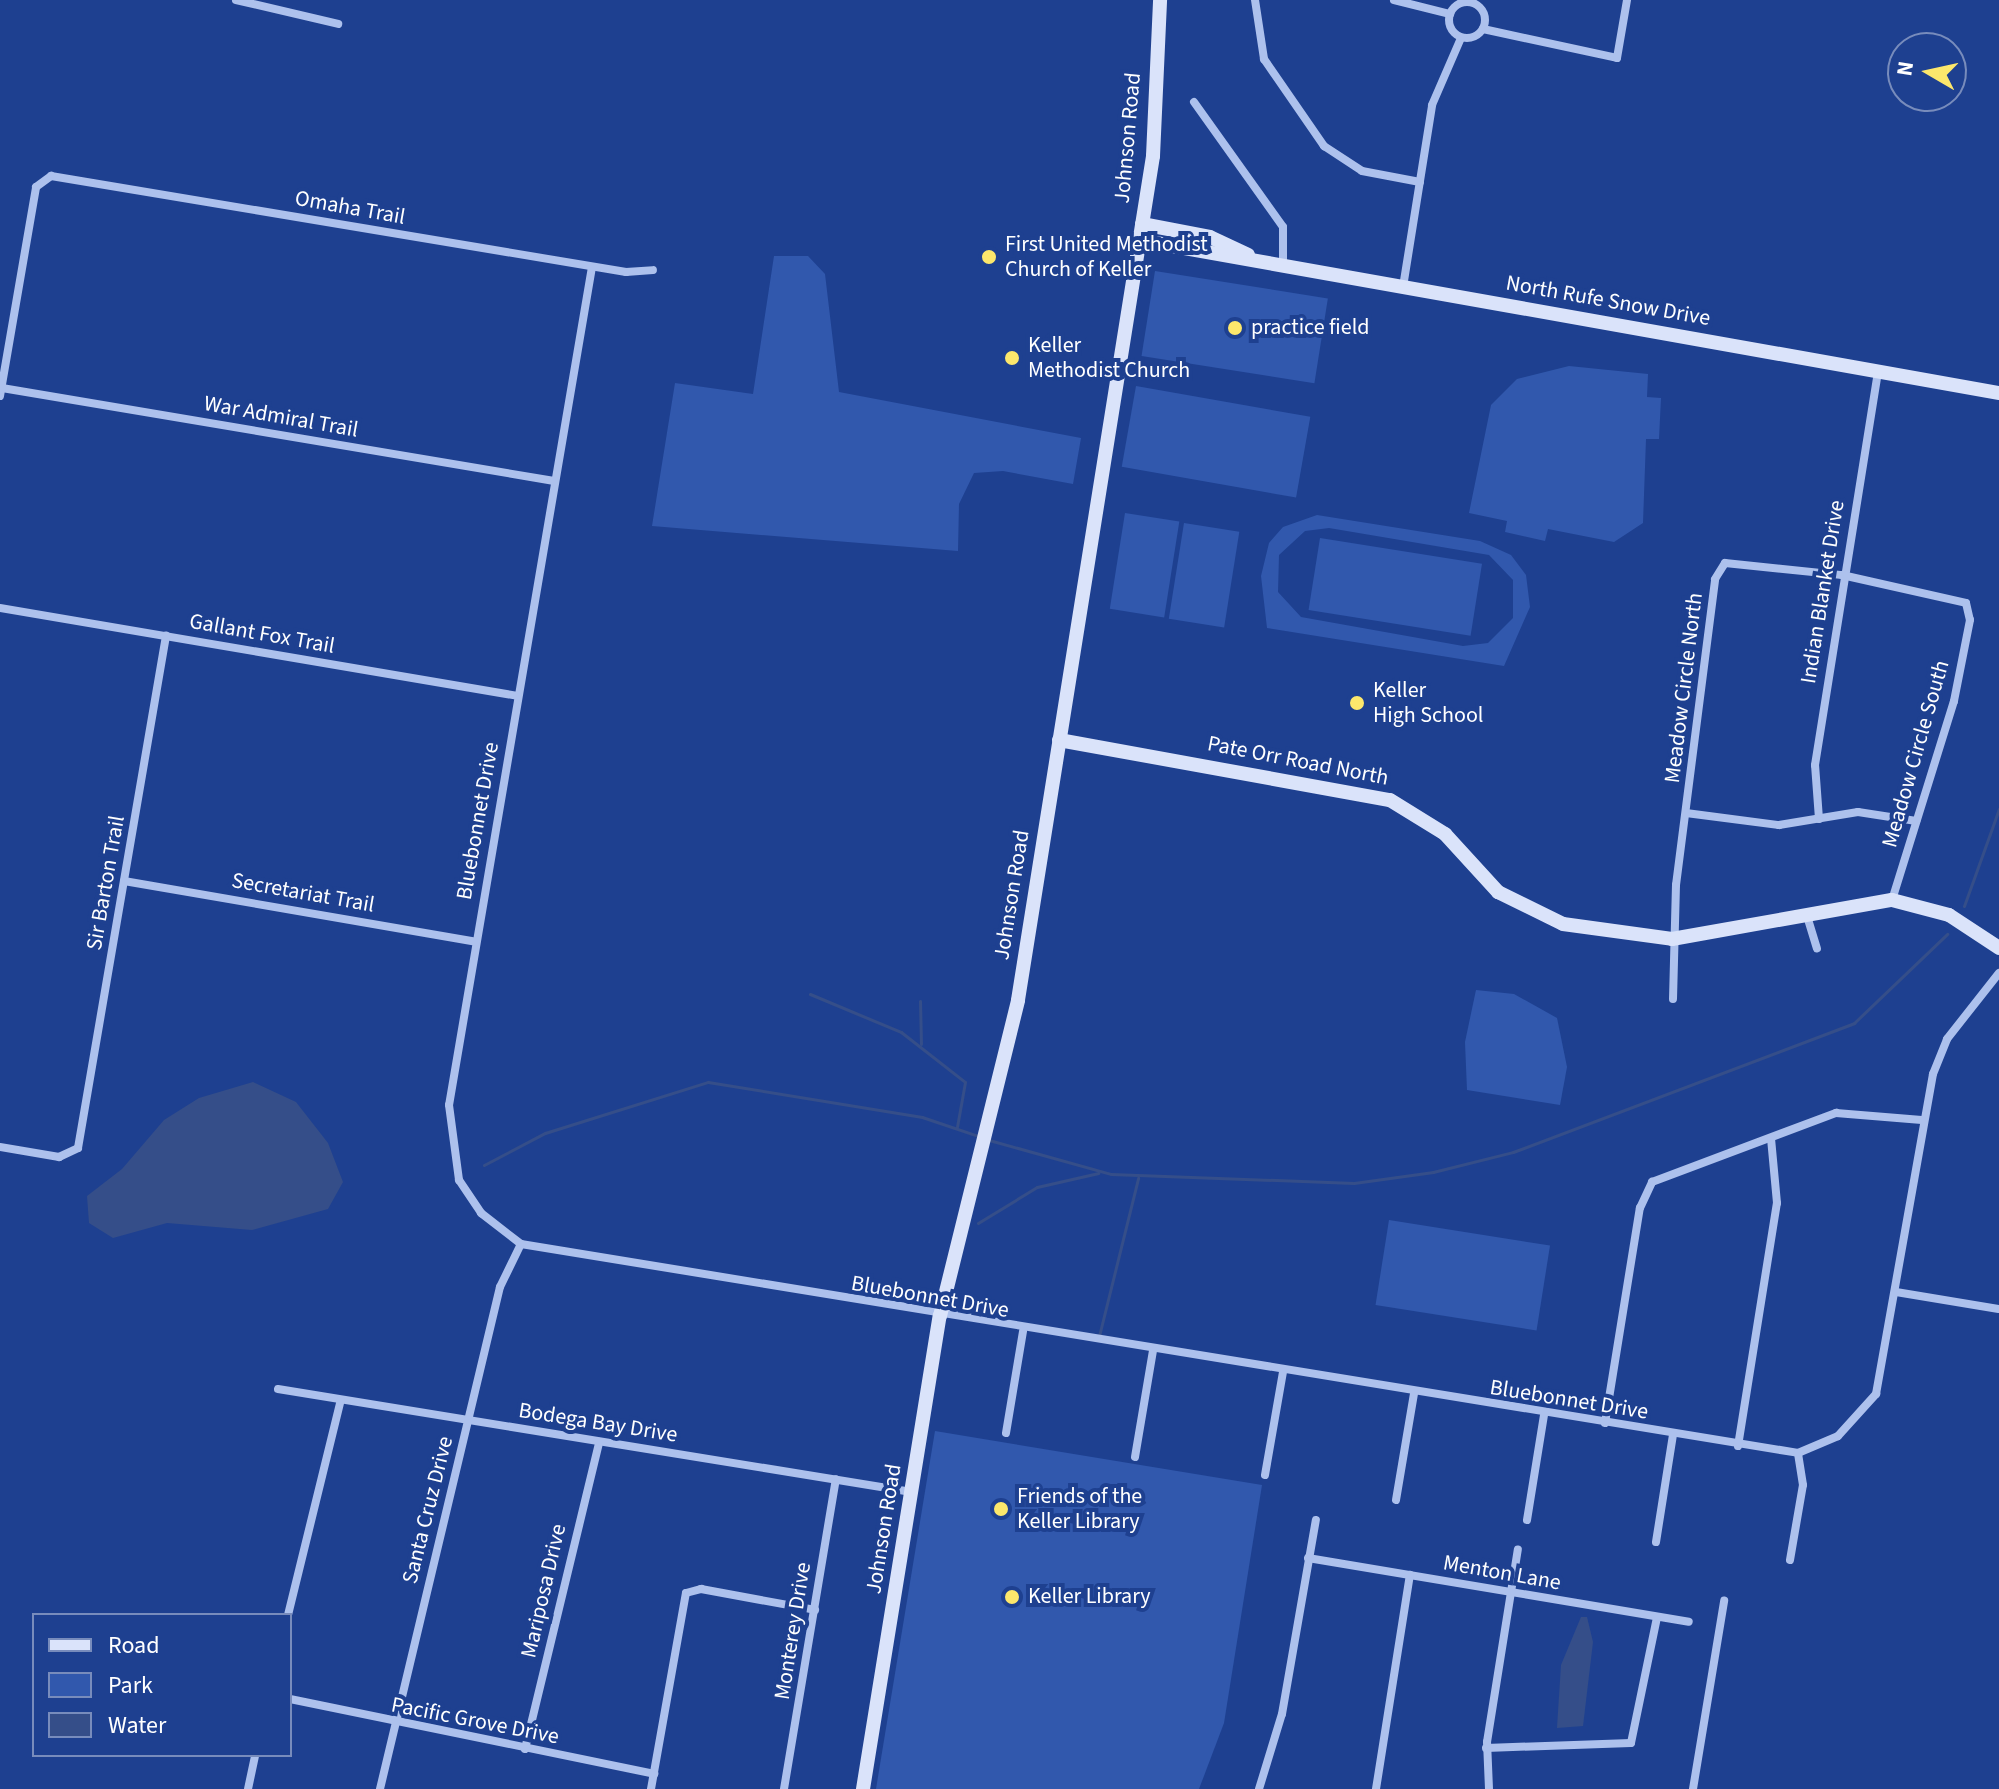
<!DOCTYPE html>
<html>
<head>
<meta charset="utf-8">
<style>
  body { margin:0 }
  #map { position:relative; width:1999px; height:1789px; overflow:hidden; background:#1e4090; font-family:"Source Sans 3",sans-serif }
  div>[style] { position:absolute }
  .green>* { inset:0; background:#3158ad; transform-origin:0 0 }
  .water>* { inset:0; background:#354e89 }
  .stream>* { height:3px; margin:-1.5px; padding:0 1.5px; transform-origin:1.5px; border-radius:1.5px; background:#354e89 }
  .street>* { height:8px; margin:-4px; padding:0 4px; transform-origin:4px; border-radius:4px; background:#adc1ed }
  .street>.ring { margin:-4px; padding:0; box-sizing:content-box; background:none; border:8px solid #adc1ed; border-radius:50% }
  .secondary>* { height:14px; margin:-7px; padding:0 7px; transform-origin:7px; border-radius:7px; background:#dae3fa }
  .dots>* { width:22px; height:22px; translate:-50% -50%; box-sizing:border-box; border:4px solid #1e4090; border-radius:50% }
  span { translate:-50% -50%; white-space:nowrap; text-align:center; line-height:1.15; -webkit-text-stroke:8px #1e4090; paint-order:stroke }
  .street-label { font-size:22px; color:#fff }
  .poi-label { font-size:22px; color:#fff }
  .left { translate:0 -50%; text-align:left }
  .legend { position:absolute; left:32px; top:1613px; width:260px; height:144px; box-sizing:border-box; background:#1e4090; border:2px solid #788cbc; margin:0; padding:10px 14px; list-style:none; font-size:24px; color:#fff }
  .legend li { display:flex; align-items:center; gap:16px; height:40px }
  .legend b { width:40px; border:2px solid #788cbc }
  .north { position:absolute; left:1887px; top:32px; width:80px; height:80px; box-sizing:border-box; background:#1e4090; border:2px solid #788cbc; border-radius:50%; rotate:279deg; font-size:22px; font-weight:700; line-height:32px; text-align:center; color:#fff }
  .north::after { content:''; display:block; margin:auto; width:28px; height:36px; background:#fce76c; clip-path:polygon(50% 0,100% 100%,50% 72%,0 100%) }
</style>
</head>
<body>
<div id="map">
  <div class="green">
    <div style="clip-path:polygon(774px 256px,808px 256px,825px 274px,839px 392px,1081px 438px,1073px 484px,1003px 471px,974px 473px,959px 504px,958px 551px,652px 526px,675px 383px,753px 394px)"></div>
    <div style="left:1155px;top:271px;width:175px;height:86px;rotate:9deg"></div>
    <div style="clip-path:polygon(1569px 366px,1648px 374px,1647px 397px,1661px 398px,1659px 439px,1646px 439px,1643px 523px,1614px 542px,1548px 529px,1545px 541px,1505px 532px,1507px 521px,1469px 513px,1491px 405px,1517px 379px)"></div>
    <div style="left:1136px;top:386px;width:177px;height:82px;rotate:10deg"></div>
    <div style="left:1125px;top:513px;width:55px;height:97px;rotate:9deg"></div>
    <div style="clip-path:polygon(evenodd,1317px 515px,1480px 541px,1511px 555px,1526px 575px,1530px 607px,1504px 666px,1267px 628px,1261px 576px,1269px 543px,1283px 527px,1317px 515px,1329px 528px,1489px 555px,1513px 580px,1513px 618px,1488px 643px,1463px 646px,1301px 617px,1278px 592px,1279px 555px,1305px 531px,1329px 528px)"></div>
    <div style="left:1184px;top:523px;width:56px;height:97px;rotate:9deg"></div>
    <div style="left:1320px;top:538px;width:164px;height:73px;rotate:9deg"></div>
    <div style="clip-path:polygon(1476px 990px,1514px 994px,1557px 1018px,1567px 1067px,1560px 1105px,1467px 1090px,1465px 1042px)"></div>
    <div style="left:1389px;top:1220px;width:163px;height:86px;rotate:9deg"></div>
    <div style="clip-path:polygon(935px 1431px,1262px 1485px,1224px 1723px,1199px 1789px,876px 1789px)"></div>
  </div>
  <div class="water">
    <div style="clip-path:polygon(253px 1082px,296px 1102px,328px 1143px,343px 1182px,328px 1209px,252px 1230px,167px 1223px,113px 1238px,89px 1223px,87px 1196px,122px 1169px,164px 1120px,199px 1098px)"></div>
    <div style="clip-path:polygon(1581px 1617px,1587px 1617px,1593px 1642px,1583px 1726px,1557px 1728px,1561px 1665px)"></div>
  </div>
  <div class="stream">
    <div style="left:1964px;top:906px;width:103px;rotate:-70.2deg"></div>
    <div style="left:810px;top:994px;width:99px;rotate:22.7deg"></div>
    <div style="left:901px;top:1032px;width:81px;rotate:38deg"></div>
    <div style="left:965px;top:1082px;width:46px;rotate:100.1deg"></div>
    <div style="left:920px;top:1001px;width:43px;rotate:88.7deg"></div>
    <div style="left:989px;top:1140px;width:127px;rotate:15.6deg"></div>
    <div style="left:1111px;top:1174px;width:243px;rotate:2.1deg"></div>
    <div style="left:1354px;top:1183px;width:80px;rotate:-7.9deg"></div>
    <div style="left:1433px;top:1172px;width:82px;rotate:-14deg"></div>
    <div style="left:1513px;top:1152px;width:365px;rotate:-20.7deg"></div>
    <div style="left:1854px;top:1023px;width:129px;rotate:-43.7deg"></div>
    <div style="left:484px;top:1165px;width:69px;rotate:-27.7deg"></div>
    <div style="left:545px;top:1133px;width:171px;rotate:-17.4deg"></div>
    <div style="left:708px;top:1082px;width:217px;rotate:9.3deg"></div>
    <div style="left:922px;top:1117px;width:59px;rotate:18.7deg"></div>
    <div style="left:978px;top:1223px;width:69px;rotate:-31.4deg"></div>
    <div style="left:1037px;top:1187px;width:63px;rotate:-12.9deg"></div>
    <div style="left:1099px;top:1336px;width:163px;rotate:-76.1deg"></div>
  </div>
  <div class="street">
    <div style="left:236px;top:0;width:105px;rotate:13.2deg"></div>
    <div style="left:1255px;top:0;width:60px;rotate:81.3deg"></div>
    <div style="left:1264px;top:59px;width:106px;rotate:55.4deg"></div>
    <div style="left:1324px;top:146px;width:45px;rotate:33.3deg"></div>
    <div style="left:1362px;top:171px;width:59px;rotate:10.7deg"></div>
    <div style="left:1394px;top:0;width:58px;rotate:14deg"></div>
    <div class="ring" style="left:1449px;top:2px;width:28px;height:28px"></div>
    <div style="left:1483px;top:29px;width:137px;rotate:12.2deg"></div>
    <div style="left:1617px;top:58px;width:59px;rotate:-80.2deg"></div>
    <div style="left:1194px;top:102px;width:153px;rotate:54.5deg"></div>
    <div style="left:1283px;top:227px;width:38px;rotate:90deg"></div>
    <div style="left:592px;top:267px;width:850px;rotate:99.68deg"></div>
    <div style="left:449px;top:1105px;width:76px;rotate:82.4deg"></div>
    <div style="left:459px;top:1180px;width:40px;rotate:56deg"></div>
    <div style="left:481px;top:1213px;width:51px;rotate:37.8deg"></div>
    <div style="left:521px;top:1244px;width:1294px;rotate:9.29deg"></div>
    <div style="left:1798px;top:1453px;width:43px;rotate:-23deg"></div>
    <div style="left:1838px;top:1436px;width:57px;rotate:-47.9deg"></div>
    <div style="left:1876px;top:1394px;width:325px;rotate:-79.9deg"></div>
    <div style="left:1933px;top:1074px;width:38px;rotate:-68deg"></div>
    <div style="left:1947px;top:1039px;width:84px;rotate:-51.8deg"></div>
    <div style="left:1403px;top:287px;width:184px;rotate:-80.9deg"></div>
    <div style="left:1432px;top:105px;width:73px;rotate:-66.6deg"></div>
    <div style="left:2px;top:388px;width:560px;rotate:9.56deg"></div>
    <div style="left:0;top:396px;width:212px;rotate:-80.2deg"></div>
    <div style="left:36px;top:187px;width:19px;rotate:-36deg"></div>
    <div style="left:51px;top:176px;width:583px;rotate:9.48deg"></div>
    <div style="left:626px;top:272px;width:27px;rotate:-4deg"></div>
    <div style="left:0;top:608px;width:525px;rotate:9.64deg"></div>
    <div style="left:1686px;top:813px;width:94px;rotate:7.4deg"></div>
    <div style="left:1779px;top:825px;width:80px;rotate:-9.3deg"></div>
    <div style="left:1858px;top:812px;width:59px;rotate:8.8deg"></div>
    <div style="left:1819px;top:819px;width:54px;rotate:-94.2deg"></div>
    <div style="left:1815px;top:765px;width:399px;rotate:-80.9deg"></div>
    <div style="left:124px;top:881px;width:357px;rotate:9.8deg"></div>
    <div style="left:1807px;top:916px;width:34px;rotate:73deg"></div>
    <div style="left:1673px;top:999px;width:114px;rotate:-88.5deg"></div>
    <div style="left:1676px;top:885px;width:308px;rotate:-82.7deg"></div>
    <div style="left:1715px;top:579px;width:19px;rotate:-58deg"></div>
    <div style="left:1725px;top:563px;width:118px;rotate:5.9deg"></div>
    <div style="left:1842px;top:575px;width:127px;rotate:12.7deg"></div>
    <div style="left:1966px;top:603px;width:17px;rotate:77deg"></div>
    <div style="left:1970px;top:620px;width:83px;rotate:101.2deg"></div>
    <div style="left:1954px;top:701px;width:208px;rotate:107.3deg"></div>
    <div style="left:0;top:1147px;width:60px;rotate:9.6deg"></div>
    <div style="left:59px;top:1157px;width:21px;rotate:-25deg"></div>
    <div style="left:78px;top:1148px;width:520px;rotate:-80.25deg"></div>
    <div style="left:1896px;top:1292px;width:104px;rotate:9.4deg"></div>
    <div style="left:278px;top:1389px;width:642px;rotate:9.23deg"></div>
    <div style="left:1605px;top:1423px;width:218px;rotate:-80.8deg"></div>
    <div style="left:1640px;top:1208px;width:29px;rotate:-65deg"></div>
    <div style="left:1652px;top:1182px;width:197px;rotate:-20.6deg"></div>
    <div style="left:1836px;top:1113px;width:86px;rotate:4.7deg"></div>
    <div style="left:1006px;top:1433px;width:103px;rotate:-80.5deg"></div>
    <div style="left:1738px;top:1446px;width:246px;rotate:-80.9deg"></div>
    <div style="left:1777px;top:1203px;width:65px;rotate:-95.3deg"></div>
    <div style="left:1135px;top:1457px;width:108px;rotate:-80.4deg"></div>
    <div style="left:1265px;top:1475px;width:105px;rotate:-80.1deg"></div>
    <div style="left:1396px;top:1500px;width:108px;rotate:-80.4deg"></div>
    <div style="left:1527px;top:1520px;width:106px;rotate:-80.8deg"></div>
    <div style="left:1656px;top:1542px;width:108px;rotate:-81deg"></div>
    <div style="left:1308px;top:1558px;width:386px;rotate:9.5deg"></div>
    <div style="left:1790px;top:1560px;width:76px;rotate:-80.2deg"></div>
    <div style="left:1803px;top:1485px;width:32px;rotate:-99deg"></div>
    <div style="left:288px;top:1615px;width:221px;rotate:-76.2deg"></div>
    <div style="left:290px;top:1699px;width:372px;rotate:11.6deg"></div>
    <div style="left:1486px;top:1748px;width:145px;rotate:-2deg"></div>
    <div style="left:1631px;top:1743px;width:128px;rotate:-78.3deg"></div>
    <div style="left:525px;top:1749px;width:316px;rotate:-76.4deg"></div>
    <div style="left:248px;top:1789px;width:35px;rotate:-78deg"></div>
    <div style="left:380px;top:1789px;width:516px;rotate:-76.56deg"></div>
    <div style="left:500px;top:1287px;width:48px;rotate:-64deg"></div>
    <div style="left:651px;top:1789px;width:199px;rotate:-79.9deg"></div>
    <div style="left:686px;top:1593px;width:16px;rotate:-15deg"></div>
    <div style="left:701px;top:1589px;width:116px;rotate:10.4deg"></div>
    <div style="left:784px;top:1789px;width:314px;rotate:-80.5deg"></div>
    <div style="left:1259px;top:1789px;width:78px;rotate:-73deg"></div>
    <div style="left:1282px;top:1714px;width:197px;rotate:-80.1deg"></div>
    <div style="left:1376px;top:1789px;width:217px;rotate:-81deg"></div>
    <div style="left:1489px;top:1789px;width:47px;rotate:-92.4deg"></div>
    <div style="left:1487px;top:1742px;width:195px;rotate:-80.9deg"></div>
    <div style="left:1693px;top:1789px;width:191px;rotate:-80.6deg"></div>
  </div>
  <div class="secondary">
    <div style="left:1142px;top:224px;width:69px;rotate:10.8deg"></div>
    <div style="left:1210px;top:237px;width:42px;rotate:25.3deg"></div>
    <div style="left:1139px;top:240px;width:874px;rotate:10.09deg"></div>
    <div style="left:1059px;top:740px;width:336px;rotate:10.3deg"></div>
    <div style="left:1390px;top:800px;width:65px;rotate:31.7deg"></div>
    <div style="left:1445px;top:834px;width:79px;rotate:47.6deg"></div>
    <div style="left:1498px;top:892px;width:72px;rotate:26.2deg"></div>
    <div style="left:1563px;top:924px;width:110px;rotate:7.8deg"></div>
    <div style="left:1672px;top:939px;width:223px;rotate:-10.1deg"></div>
    <div style="left:1892px;top:900px;width:59px;rotate:14.7deg"></div>
    <div style="left:1949px;top:915px;width:60px;rotate:33.4deg"></div>
    <div style="left:863px;top:1789px;width:479px;rotate:-80.8deg"></div>
    <div style="left:940px;top:1316px;width:325px;rotate:-76.1deg"></div>
    <div style="left:1018px;top:1000px;width:855px;rotate:-80.91deg"></div>
    <div style="left:1153px;top:156px;width:156px;rotate:-87.4deg"></div>
  </div>
  <div class="dots">
    <div style="left:989px;top:257px;background:#fce76c"></div>
    <div style="left:1235px;top:328px;background:#fce76c"></div>
    <div style="left:1012px;top:358px;background:#fce76c"></div>
    <div style="left:1357px;top:703px;background:#fce76c"></div>
    <div style="left:1001px;top:1509px;background:#fce76c"></div>
    <div style="left:1012px;top:1597px;background:#fce76c"></div>
  </div>
  <div class="street-label">
    <span style="left:1128px;top:138px;rotate:-85deg">Johnson Road</span>
    <span style="left:350px;top:208px;rotate:10deg">Omaha Trail</span>
    <span style="left:1608px;top:301px;rotate:10deg">North Rufe Snow Drive</span>
    <span style="left:281px;top:417px;rotate:10deg">War Admiral Trail</span>
    <span style="left:1823px;top:592px;rotate:-81deg">Indian Blanket Drive</span>
    <span style="left:262px;top:634px;rotate:10deg">Gallant Fox Trail</span>
    <span style="left:1684px;top:688px;rotate:-83deg">Meadow Circle North</span>
    <span style="left:1916px;top:754px;rotate:-74deg">Meadow Circle South</span>
    <span style="left:1298px;top:761px;rotate:11deg">Pate Orr Road North</span>
    <span style="left:478px;top:821px;rotate:-80deg">Bluebonnet Drive</span>
    <span style="left:106px;top:883px;rotate:-80deg">Sir Barton Trail</span>
    <span style="left:303px;top:893px;rotate:10deg">Secretariat Trail</span>
    <span style="left:1012px;top:895px;rotate:-81deg">Johnson Road</span>
    <span style="left:930px;top:1297px;rotate:10deg">Bluebonnet Drive</span>
    <span style="left:1569px;top:1400px;rotate:9deg">Bluebonnet Drive</span>
    <span style="left:598px;top:1423px;rotate:9deg">Bodega Bay Drive</span>
    <span style="left:428px;top:1510px;rotate:-76deg">Santa Cruz Drive</span>
    <span style="left:884px;top:1529px;rotate:-81deg">Johnson Road</span>
    <span style="left:1502px;top:1573px;rotate:10deg">Menton Lane</span>
    <span style="left:544px;top:1591px;rotate:-77deg">Mariposa Drive</span>
    <span style="left:793px;top:1631px;rotate:-81deg">Monterey Drive</span>
    <span style="left:475px;top:1721px;rotate:11deg">Pacific Grove Drive</span>
  </div>
  <div class="poi-label">
    <span class="left" style="left:1005px;top:257px">First United Methodist<br>Church of Keller</span>
    <span class="left" style="left:1251px;top:328px">practice field</span>
    <span class="left" style="left:1028px;top:358px">Keller<br>Methodist Church</span>
    <span class="left" style="left:1373px;top:703px">Keller<br>High School</span>
    <span class="left" style="left:1017px;top:1509px">Friends of the<br>Keller Library</span>
    <span class="left" style="left:1028px;top:1597px">Keller Library</span>
  </div>
  <ul class="legend">
  <li><b style="height:10px;background:#dae3fa"></b>Road</li>
  <li><b style="height:22px;background:#3158ad"></b>Park</li>
  <li><b style="height:22px;background:#354e89"></b>Water</li>
  </ul>
  <div class="north">N</div>
</div>
</body>
</html>
